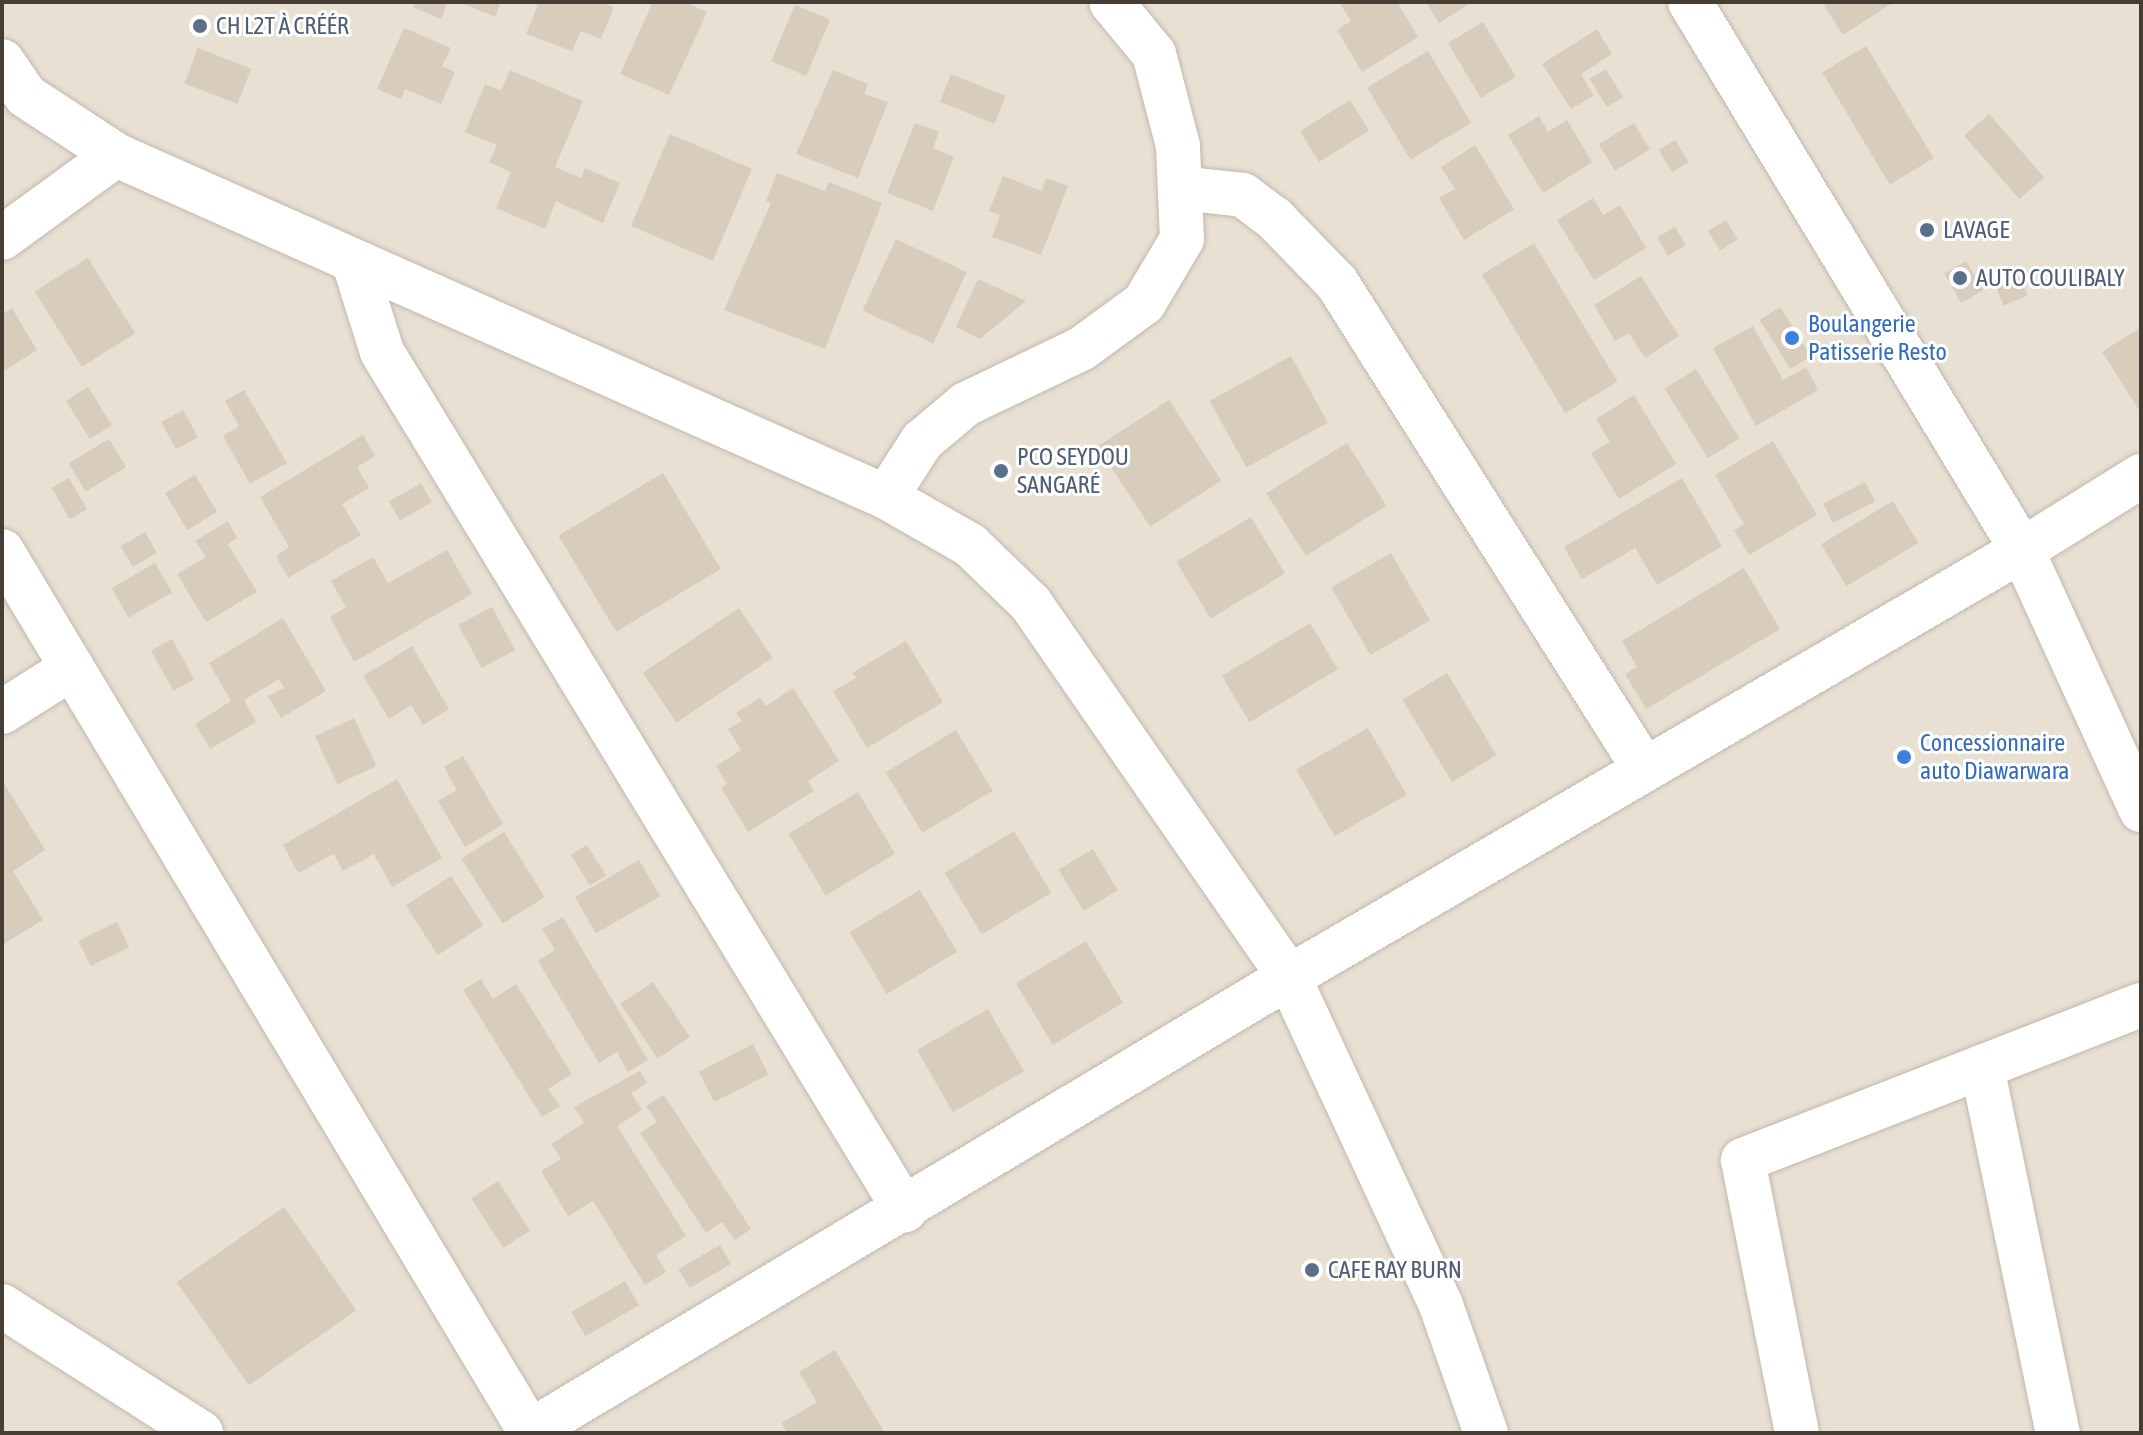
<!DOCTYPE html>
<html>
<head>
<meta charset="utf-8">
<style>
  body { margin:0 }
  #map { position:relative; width:2143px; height:1435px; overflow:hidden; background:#f3eee5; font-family:"Asap Condensed",sans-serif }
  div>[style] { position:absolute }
  .residential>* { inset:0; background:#e7e0d3; transform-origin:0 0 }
  .building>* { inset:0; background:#d8ccbd; transform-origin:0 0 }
  .roads { filter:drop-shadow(0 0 2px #c2b8ab) drop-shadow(0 0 2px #c2b8ab) }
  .minor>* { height:44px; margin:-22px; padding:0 22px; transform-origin:22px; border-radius:22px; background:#fff }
  .tertiary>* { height:44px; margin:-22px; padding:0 22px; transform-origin:22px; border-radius:22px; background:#fff }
  .dots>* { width:22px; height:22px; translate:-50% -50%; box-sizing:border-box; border:4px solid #fff; border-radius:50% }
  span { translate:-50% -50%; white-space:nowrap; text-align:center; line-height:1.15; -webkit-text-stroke:6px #fff; paint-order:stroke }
  .service-label { font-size:24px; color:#4e5e75 }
  .left { translate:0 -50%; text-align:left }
  .shop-label { font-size:24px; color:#366cbe }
  .frame { position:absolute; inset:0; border:4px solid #463e35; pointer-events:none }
</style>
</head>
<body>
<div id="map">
  <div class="residential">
    <div style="left:2px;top:2px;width:2139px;height:1431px"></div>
  </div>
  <div class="building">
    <div style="clip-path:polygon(415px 2px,441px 2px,447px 4px,441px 19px,413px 7px)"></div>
    <div style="clip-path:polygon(459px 2px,501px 2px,495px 17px)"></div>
    <div style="clip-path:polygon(539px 2px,600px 2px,614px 7px,601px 39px,581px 31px,572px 51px,526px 34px)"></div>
    <div style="clip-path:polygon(653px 2px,686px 2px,707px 12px,669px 95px,620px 74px)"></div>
    <div style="clip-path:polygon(1339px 2px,1397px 2px,1418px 37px,1362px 72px,1337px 30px,1351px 21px)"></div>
    <div style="clip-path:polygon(1426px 2px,1472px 2px,1439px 23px)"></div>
    <div style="clip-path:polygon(1822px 2px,1894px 2px,1843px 35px)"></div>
    <div style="left:795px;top:5px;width:38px;height:61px;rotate:23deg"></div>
    <div style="left:1483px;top:22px;width:64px;height:41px;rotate:59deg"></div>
    <div style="clip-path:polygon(404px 28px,451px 48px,442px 66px,455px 72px,441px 104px,405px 89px,401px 99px,377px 89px)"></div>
    <div style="clip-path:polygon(1597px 29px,1612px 54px,1581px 74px,1594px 96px,1571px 109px,1542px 64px)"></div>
    <div style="left:1866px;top:46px;width:131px;height:51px;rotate:59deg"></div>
    <div style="left:198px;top:48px;width:57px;height:38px;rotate:21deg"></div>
    <div style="left:1428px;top:51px;width:84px;height:71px;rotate:59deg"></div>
    <div style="left:1606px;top:69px;width:33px;height:19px;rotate:59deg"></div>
    <div style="clip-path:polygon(510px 70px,583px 101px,555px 167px,581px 178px,585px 168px,620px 183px,603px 223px,556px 201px,545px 229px,496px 208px,511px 172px,489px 162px,497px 145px,465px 132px,485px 84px,501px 91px)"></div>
    <div style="clip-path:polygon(833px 70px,868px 84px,864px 94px,888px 102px,858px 178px,796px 154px)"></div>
    <div style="left:951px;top:74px;width:59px;height:30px;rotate:22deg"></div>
    <div style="left:1350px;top:100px;width:36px;height:59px;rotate:58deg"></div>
    <div style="left:1989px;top:114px;width:84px;height:33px;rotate:49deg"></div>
    <div style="clip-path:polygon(1539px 116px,1548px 132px,1567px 120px,1592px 162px,1543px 193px,1508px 135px)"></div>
    <div style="clip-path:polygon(915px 123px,939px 132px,933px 148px,954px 157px,933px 211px,887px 193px)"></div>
    <div style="left:1634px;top:123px;width:31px;height:41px;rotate:59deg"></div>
    <div style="left:670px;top:134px;width:89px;height:100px;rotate:23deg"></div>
    <div style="left:1675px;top:140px;width:26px;height:19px;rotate:59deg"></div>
    <div style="clip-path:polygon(1475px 145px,1514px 209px,1464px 240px,1439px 198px,1455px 189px,1441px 167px)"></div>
    <div style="clip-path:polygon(777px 173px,825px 191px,829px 182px,882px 203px,825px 349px,724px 310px,771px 203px,766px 201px)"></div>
    <div style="clip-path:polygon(1003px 176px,1042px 191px,1046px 178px,1068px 186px,1041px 255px,992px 237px,1000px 215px,989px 211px)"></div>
    <div style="clip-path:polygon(1593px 198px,1603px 215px,1620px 205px,1646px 248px,1594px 280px,1557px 220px)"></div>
    <div style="left:1726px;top:220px;width:23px;height:21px;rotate:59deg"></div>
    <div style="left:1675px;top:227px;width:21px;height:21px;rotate:59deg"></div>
    <div style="left:896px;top:239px;width:78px;height:79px;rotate:25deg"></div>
    <div style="left:1534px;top:243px;width:162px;height:61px;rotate:59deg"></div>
    <div style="left:88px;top:258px;width:89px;height:63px;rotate:58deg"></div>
    <div style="left:1966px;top:261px;width:34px;height:25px;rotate:60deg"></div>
    <div style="left:2018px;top:273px;width:24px;height:26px;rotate:66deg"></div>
    <div style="clip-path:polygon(1641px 276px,1679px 336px,1645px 358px,1629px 333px,1615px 341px,1594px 305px)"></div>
    <div style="clip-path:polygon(978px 279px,1026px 301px,980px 339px,956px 327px)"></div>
    <div style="left:1780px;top:307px;width:58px;height:24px;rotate:58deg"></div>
    <div style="clip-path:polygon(12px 308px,37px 350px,2px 372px,2px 314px)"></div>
    <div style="clip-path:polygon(1753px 326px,1783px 380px,1806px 367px,1818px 390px,1756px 426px,1713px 348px)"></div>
    <div style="clip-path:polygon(2141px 327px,2141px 408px,2139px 410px,2102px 352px)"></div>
    <div style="left:1291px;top:356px;width:76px;height:93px;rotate:61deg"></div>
    <div style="left:1696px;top:369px;width:82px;height:37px;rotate:58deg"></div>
    <div style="left:88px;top:387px;width:45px;height:26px;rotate:58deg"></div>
    <div style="clip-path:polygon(244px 390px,287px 463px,250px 484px,223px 436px,239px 426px,225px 401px)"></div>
    <div style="clip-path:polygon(1634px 395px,1676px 464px,1619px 499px,1591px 453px,1610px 442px,1596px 419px)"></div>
    <div style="left:1169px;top:400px;width:96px;height:85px;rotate:57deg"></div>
    <div style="left:183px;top:410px;width:31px;height:25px;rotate:61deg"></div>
    <div style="clip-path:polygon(363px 435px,375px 456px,357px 467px,369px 488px,342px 504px,361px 535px,288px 578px,276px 556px,289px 547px,260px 497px)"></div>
    <div style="left:109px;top:439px;width:33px;height:47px;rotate:59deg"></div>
    <div style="clip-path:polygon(1773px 441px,1817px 515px,1749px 555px,1734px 530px,1744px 524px,1715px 475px)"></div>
    <div style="left:1347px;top:443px;width:74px;height:95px;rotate:58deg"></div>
    <div style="left:663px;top:473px;width:112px;height:122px;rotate:59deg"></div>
    <div style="left:195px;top:475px;width:43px;height:35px;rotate:59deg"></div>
    <div style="left:69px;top:478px;width:36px;height:20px;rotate:60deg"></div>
    <div style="clip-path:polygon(1682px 478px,1722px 546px,1657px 585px,1635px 548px,1582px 579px,1564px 547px)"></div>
    <div style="left:1865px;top:482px;width:22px;height:47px;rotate:63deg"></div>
    <div style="left:421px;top:483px;width:22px;height:37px;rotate:60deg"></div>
    <div style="left:1893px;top:501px;width:49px;height:84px;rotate:59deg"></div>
    <div style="left:1251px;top:517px;width:66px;height:87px;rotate:59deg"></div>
    <div style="clip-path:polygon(228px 521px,237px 538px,228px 544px,257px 592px,206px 622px,177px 574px,206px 557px,195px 541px)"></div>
    <div style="left:145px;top:532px;width:24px;height:28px;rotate:60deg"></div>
    <div style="clip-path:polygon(447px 550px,472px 594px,354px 662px,330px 617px,346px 607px,331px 581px,373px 557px,388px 583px)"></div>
    <div style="left:1391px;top:553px;width:78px;height:69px;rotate:60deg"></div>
    <div style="left:155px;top:563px;width:34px;height:50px;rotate:60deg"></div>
    <div style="clip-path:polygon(1744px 568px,1780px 629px,1646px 709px,1625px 674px,1637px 667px,1622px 641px)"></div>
    <div style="left:492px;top:607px;width:49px;height:38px;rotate:62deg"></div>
    <div style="left:739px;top:608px;width:60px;height:116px;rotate:56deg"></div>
    <div style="clip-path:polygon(283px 618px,326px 691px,281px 718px,268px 696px,284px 688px,279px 679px,244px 700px,256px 722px,210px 749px,195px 724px,231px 701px,209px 663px)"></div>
    <div style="left:1310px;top:623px;width:54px;height:103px;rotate:59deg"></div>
    <div style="left:172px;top:639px;width:46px;height:24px;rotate:61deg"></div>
    <div style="clip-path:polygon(906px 641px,943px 702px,867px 748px,833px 691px,856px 678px,852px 673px)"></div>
    <div style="clip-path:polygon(412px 646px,449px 709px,423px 725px,411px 705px,389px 719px,363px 676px)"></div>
    <div style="left:1447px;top:673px;width:96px;height:52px;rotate:59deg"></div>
    <div style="clip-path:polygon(793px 688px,839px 761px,808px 781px,814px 791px,748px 832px,721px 788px,727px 784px,716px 766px,741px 750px,728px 729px,742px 721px,736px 713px,760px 698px,766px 706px)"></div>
    <div style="left:354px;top:718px;width:53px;height:43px;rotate:65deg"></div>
    <div style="left:1368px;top:728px;width:77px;height:83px;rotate:60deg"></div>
    <div style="left:956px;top:730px;width:71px;height:82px;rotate:59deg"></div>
    <div style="clip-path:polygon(463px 756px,503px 824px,465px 847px,438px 801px,457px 790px,444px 767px)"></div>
    <div style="clip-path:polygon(397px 779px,442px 858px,392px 887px,374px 854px,343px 871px,334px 854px,298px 873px,283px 845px)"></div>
    <div style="clip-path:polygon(2px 780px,45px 850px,13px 871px,43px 920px,2px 945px)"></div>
    <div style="left:858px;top:792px;width:72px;height:81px;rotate:59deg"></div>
    <div style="left:1014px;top:831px;width:72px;height:81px;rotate:59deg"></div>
    <div style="left:504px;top:832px;width:77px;height:50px;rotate:58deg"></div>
    <div style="left:587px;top:845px;width:36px;height:19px;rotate:58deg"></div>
    <div style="left:1093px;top:849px;width:48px;height:40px;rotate:59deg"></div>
    <div style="left:639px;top:860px;width:42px;height:74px;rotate:60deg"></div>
    <div style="left:451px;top:876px;width:59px;height:54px;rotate:57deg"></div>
    <div style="left:920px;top:890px;width:72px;height:82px;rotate:59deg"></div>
    <div style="clip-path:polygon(563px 917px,648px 1060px,628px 1072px,617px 1052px,599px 1063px,538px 961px,555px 950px,542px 929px)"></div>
    <div style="left:117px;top:922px;width:28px;height:43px;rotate:64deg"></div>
    <div style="left:1086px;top:941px;width:72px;height:82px;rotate:59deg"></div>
    <div style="clip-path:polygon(481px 979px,493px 999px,516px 984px,572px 1074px,548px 1089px,560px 1106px,542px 1117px,463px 990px)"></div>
    <div style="left:653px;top:982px;width:66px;height:39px;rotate:56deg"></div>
    <div style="left:988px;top:1009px;width:72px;height:82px;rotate:60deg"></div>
    <div style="left:753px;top:1044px;width:34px;height:61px;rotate:63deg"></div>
    <div style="clip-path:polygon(640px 1071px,647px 1083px,631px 1093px,642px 1110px,617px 1126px,686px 1236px,656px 1255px,666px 1272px,645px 1285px,593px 1201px,568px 1216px,541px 1171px,561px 1159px,551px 1144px,584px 1123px,574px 1107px)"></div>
    <div style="clip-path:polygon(664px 1095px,751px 1229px,735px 1240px,722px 1222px,706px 1233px,640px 1133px,657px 1122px,646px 1106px)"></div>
    <div style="left:498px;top:1181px;width:59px;height:32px;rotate:57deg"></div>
    <div style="left:284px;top:1207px;width:126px;height:131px;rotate:55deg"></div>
    <div style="left:720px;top:1245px;width:22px;height:48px;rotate:60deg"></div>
    <div style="left:625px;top:1281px;width:28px;height:62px;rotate:60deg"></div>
    <div style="clip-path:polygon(835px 1350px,885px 1433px,787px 1433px,782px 1423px,817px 1402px,799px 1372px)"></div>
  </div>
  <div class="roads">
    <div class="minor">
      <div style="left:2px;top:61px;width:42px;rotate:55.6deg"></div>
      <div style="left:26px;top:96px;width:108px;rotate:33.2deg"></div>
      <div style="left:116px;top:155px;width:843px;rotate:23.95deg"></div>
      <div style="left:886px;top:497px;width:97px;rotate:29.7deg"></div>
      <div style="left:970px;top:545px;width:85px;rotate:44deg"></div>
      <div style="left:1031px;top:604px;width:454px;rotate:55.3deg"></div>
      <div style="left:1289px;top:977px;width:888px;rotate:149.1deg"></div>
      <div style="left:1180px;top:188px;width:63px;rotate:6.3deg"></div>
      <div style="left:1243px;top:195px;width:39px;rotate:37deg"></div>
      <div style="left:1274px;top:218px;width:91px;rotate:45.9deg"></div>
      <div style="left:1337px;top:283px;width:576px;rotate:57.69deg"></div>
      <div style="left:2px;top:238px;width:141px;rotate:-36.1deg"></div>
      <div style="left:354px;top:263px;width:93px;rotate:72.5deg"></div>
      <div style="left:382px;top:352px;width:1005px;rotate:58.64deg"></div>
      <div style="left:2141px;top:476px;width:140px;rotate:148.1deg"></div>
      <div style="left:2022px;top:550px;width:286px;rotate:65.4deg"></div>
      <div style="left:886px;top:497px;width:67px;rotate:-57.3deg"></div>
      <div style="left:922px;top:441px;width:57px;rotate:-40.1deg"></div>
      <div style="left:966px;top:404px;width:127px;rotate:-25.6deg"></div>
      <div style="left:1081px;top:349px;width:78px;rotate:-36.1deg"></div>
      <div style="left:1144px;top:303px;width:74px;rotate:-59.3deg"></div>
      <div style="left:1182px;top:239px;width:93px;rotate:-92.5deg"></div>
      <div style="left:1178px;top:146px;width:95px;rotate:-104.6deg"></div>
      <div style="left:1154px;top:54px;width:67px;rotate:-129.6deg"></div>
      <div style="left:2px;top:551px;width:1028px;rotate:59.05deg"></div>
      <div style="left:2px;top:712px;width:83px;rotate:-32.2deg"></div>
      <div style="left:1982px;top:1067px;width:374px;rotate:78.3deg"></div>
      <div style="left:2px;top:1306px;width:236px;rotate:32.5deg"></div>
      <div style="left:1797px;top:1433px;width:278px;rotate:-101.2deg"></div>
      <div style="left:1743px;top:1160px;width:427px;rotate:-21.3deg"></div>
    </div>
    <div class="tertiary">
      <div style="left:1486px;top:1433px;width:136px;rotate:-109.4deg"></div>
      <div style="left:1441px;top:1305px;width:362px;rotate:-114.9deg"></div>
      <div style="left:1289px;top:977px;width:848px;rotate:-30.22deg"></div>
      <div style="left:2022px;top:550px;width:641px;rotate:-121.21deg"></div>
    </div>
  </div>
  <div class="dots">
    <div style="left:200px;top:26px;background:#5c6f8a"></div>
    <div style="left:1927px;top:230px;background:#5c6f8a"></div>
    <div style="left:1960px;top:278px;background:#5c6f8a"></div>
    <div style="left:1792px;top:338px;background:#3f7fe0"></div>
    <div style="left:1001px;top:471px;background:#5c6f8a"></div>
    <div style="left:1904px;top:757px;background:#3f7fe0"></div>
    <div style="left:1312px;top:1270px;background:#5c6f8a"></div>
  </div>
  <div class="service-label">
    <span class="left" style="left:216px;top:26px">CH L2T À CRÉÉR</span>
    <span class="left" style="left:1943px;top:230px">LAVAGE</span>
    <span class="left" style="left:1976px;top:278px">AUTO COULIBALY</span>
    <span class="left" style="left:1017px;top:471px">PCO SEYDOU<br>SANGARÉ</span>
    <span class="left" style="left:1328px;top:1270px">CAFE RAY BURN</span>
  </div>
  <div class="shop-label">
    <span class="left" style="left:1808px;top:338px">Boulangerie<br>Patisserie Resto</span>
    <span class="left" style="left:1920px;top:757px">Concessionnaire<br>auto Diawarwara</span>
  </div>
  <div class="frame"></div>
</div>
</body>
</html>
